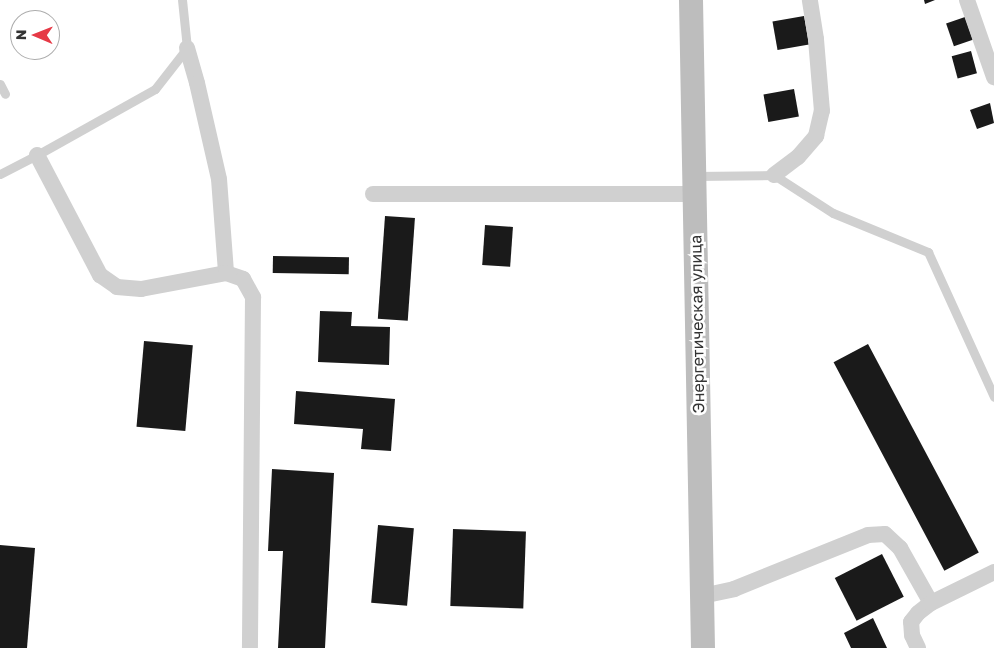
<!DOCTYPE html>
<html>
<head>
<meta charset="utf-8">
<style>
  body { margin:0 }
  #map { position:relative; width:994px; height:648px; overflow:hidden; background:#fff; font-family:"Golos Text",sans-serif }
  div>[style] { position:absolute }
  .building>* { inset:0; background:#1a1a1a; transform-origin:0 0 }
  .service>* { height:9px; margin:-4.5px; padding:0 4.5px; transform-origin:4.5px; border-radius:4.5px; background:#d0d0d0 }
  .minor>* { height:16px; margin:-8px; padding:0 8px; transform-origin:8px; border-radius:8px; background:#d0d0d0 }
  .secondary>* { height:24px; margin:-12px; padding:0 12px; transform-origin:12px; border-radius:12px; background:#bdbdbd }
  span { translate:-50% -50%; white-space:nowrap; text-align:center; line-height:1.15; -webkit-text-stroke:5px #fff; paint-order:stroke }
  .street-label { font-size:16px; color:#333 }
  .north { position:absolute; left:10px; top:10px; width:50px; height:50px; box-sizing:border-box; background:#fff; border:1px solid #adadad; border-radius:50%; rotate:271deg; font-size:14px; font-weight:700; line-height:20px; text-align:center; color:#333 }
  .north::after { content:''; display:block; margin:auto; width:18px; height:22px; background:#e63946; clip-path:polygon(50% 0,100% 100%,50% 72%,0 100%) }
</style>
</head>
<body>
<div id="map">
  <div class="building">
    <div style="clip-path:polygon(924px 0,935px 0,925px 4px)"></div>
    <div style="left:804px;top:16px;width:29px;height:32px;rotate:80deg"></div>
    <div style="left:965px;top:17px;width:24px;height:20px;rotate:71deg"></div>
    <div style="left:971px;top:51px;width:23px;height:20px;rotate:75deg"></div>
    <div style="left:794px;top:89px;width:28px;height:31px;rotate:80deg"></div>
    <div style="clip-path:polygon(990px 103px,994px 123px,977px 129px,970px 110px)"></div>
    <div style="left:385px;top:216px;width:30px;height:103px;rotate:4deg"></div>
    <div style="left:485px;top:225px;width:28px;height:40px;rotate:4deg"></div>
    <div style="left:273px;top:256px;width:76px;height:17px;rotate:1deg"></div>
    <div style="clip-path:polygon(320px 311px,352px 312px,351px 326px,390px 327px,389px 365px,318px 362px)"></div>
    <div style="left:144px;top:341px;width:49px;height:86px;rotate:5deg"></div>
    <div style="left:868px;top:344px;width:236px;height:39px;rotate:62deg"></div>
    <div style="clip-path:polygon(296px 391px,395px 399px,391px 451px,361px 449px,363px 429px,294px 424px)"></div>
    <div style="clip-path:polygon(272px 469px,334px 473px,325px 648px,278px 648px,283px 551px,268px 551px)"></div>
    <div style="left:378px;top:525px;width:36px;height:78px;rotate:5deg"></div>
    <div style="left:453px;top:529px;width:73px;height:77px;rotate:2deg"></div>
    <div style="clip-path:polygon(0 545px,35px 548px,27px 648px,0 648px)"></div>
    <div style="left:882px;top:554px;width:48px;height:53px;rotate:63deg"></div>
    <div style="clip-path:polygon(873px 618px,887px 648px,851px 648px,844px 633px)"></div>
  </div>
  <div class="service">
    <div style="left:0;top:84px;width:11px;rotate:63deg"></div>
    <div style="left:0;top:174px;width:42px;rotate:-27.2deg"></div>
    <div style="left:37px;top:155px;width:135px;rotate:-29.2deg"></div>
    <div style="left:155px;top:89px;width:52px;rotate:-52deg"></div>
    <div style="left:187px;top:48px;width:48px;rotate:-95.9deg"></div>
    <div style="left:695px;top:176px;width:79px;rotate:-0.7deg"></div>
    <div style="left:774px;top:175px;width:70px;rotate:32.8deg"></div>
    <div style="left:833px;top:213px;width:103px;rotate:22.3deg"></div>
    <div style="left:928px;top:252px;width:159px;rotate:65.5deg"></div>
  </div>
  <div class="minor">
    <div style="left:967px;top:0;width:82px;rotate:70.7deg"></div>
    <div style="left:187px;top:48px;width:36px;rotate:74deg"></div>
    <div style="left:197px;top:83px;width:98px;rotate:77.1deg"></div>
    <div style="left:219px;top:179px;width:94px;rotate:85.7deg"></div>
    <div style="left:37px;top:155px;width:136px;rotate:62.3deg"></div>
    <div style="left:100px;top:275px;width:21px;rotate:35deg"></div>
    <div style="left:117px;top:287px;width:24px;rotate:5deg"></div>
    <div style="left:141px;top:289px;width:86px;rotate:-10.7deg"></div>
    <div style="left:226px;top:273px;width:18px;rotate:19deg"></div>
    <div style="left:243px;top:279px;width:21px;rotate:61deg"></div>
    <div style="left:253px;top:297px;width:351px;rotate:90.5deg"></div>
    <div style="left:774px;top:175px;width:30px;rotate:-37deg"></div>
    <div style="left:798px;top:157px;width:28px;rotate:-49deg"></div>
    <div style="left:816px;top:136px;width:26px;rotate:-77deg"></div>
    <div style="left:822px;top:111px;width:72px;rotate:-94.8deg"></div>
    <div style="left:816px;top:39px;width:39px;rotate:-99deg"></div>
    <div style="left:373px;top:194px;width:322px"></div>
    <div style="left:702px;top:596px;width:33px;rotate:-12deg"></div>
    <div style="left:734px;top:589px;width:144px;rotate:-21.9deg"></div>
    <div style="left:868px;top:535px;width:17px;rotate:-3deg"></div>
    <div style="left:885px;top:534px;width:21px;rotate:43deg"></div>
    <div style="left:900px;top:548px;width:63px;rotate:60.6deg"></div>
    <div style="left:918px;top:648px;width:14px;rotate:-115deg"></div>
    <div style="left:912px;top:635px;width:13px;rotate:-94deg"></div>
    <div style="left:911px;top:622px;width:11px;rotate:-52deg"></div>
    <div style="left:918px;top:613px;width:16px;rotate:-38deg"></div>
    <div style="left:931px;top:603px;width:70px;rotate:-26.2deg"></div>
  </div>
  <div class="secondary">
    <div style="left:691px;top:0;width:648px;rotate:88.94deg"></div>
  </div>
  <div class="street-label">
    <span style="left:697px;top:324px;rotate:-91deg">Энергетическая улица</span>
  </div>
  <div class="north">N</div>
</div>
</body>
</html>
